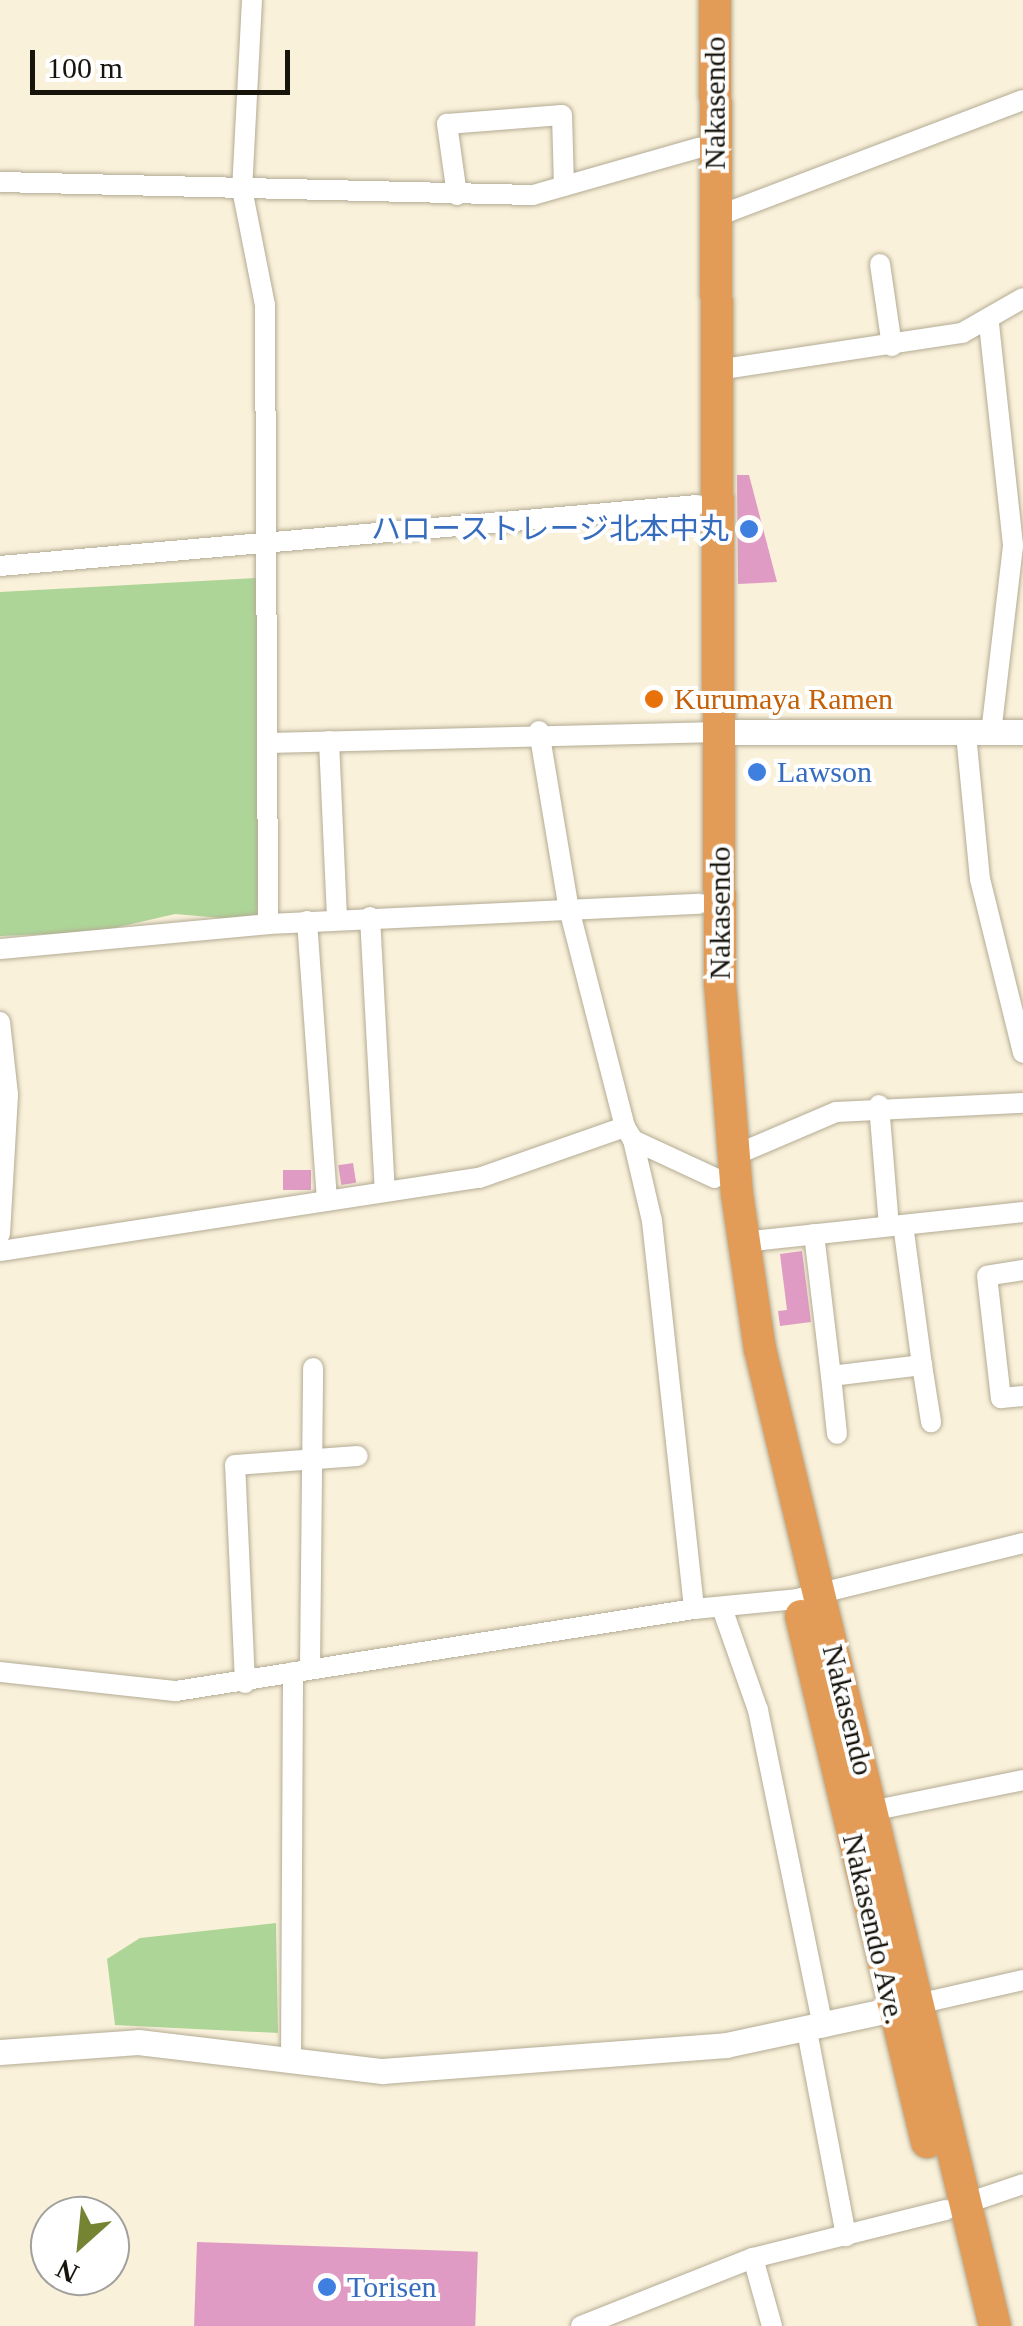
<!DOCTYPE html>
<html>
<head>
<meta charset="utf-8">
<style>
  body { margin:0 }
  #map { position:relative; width:1023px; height:2326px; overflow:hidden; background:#faf1da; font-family:"Times New Roman","Noto Sans JP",serif }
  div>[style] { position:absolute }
  .green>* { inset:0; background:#aed598 }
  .building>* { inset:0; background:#df9bc4; transform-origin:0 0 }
  .roads { filter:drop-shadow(0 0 2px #b3ab94) drop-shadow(0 0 2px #b3ab94) }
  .minor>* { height:20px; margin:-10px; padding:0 10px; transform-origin:10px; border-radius:10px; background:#fff }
  .tertiary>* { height:25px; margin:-12.5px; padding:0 12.5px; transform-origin:12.5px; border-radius:12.5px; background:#fff }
  .trunk>* { height:32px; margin:-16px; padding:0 16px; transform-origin:16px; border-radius:16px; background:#e39c58 }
  .dots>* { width:28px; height:28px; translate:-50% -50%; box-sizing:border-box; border:5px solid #fff; border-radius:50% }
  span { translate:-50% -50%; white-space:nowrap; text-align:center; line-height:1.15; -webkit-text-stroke:8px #fff; paint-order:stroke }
  .street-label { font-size:30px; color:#17140c }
  .shop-label { font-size:30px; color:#366cbe }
  .right { translate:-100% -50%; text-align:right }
  .left { translate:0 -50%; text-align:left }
  .food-label { font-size:30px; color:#c56008 }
  .north { position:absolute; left:30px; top:2196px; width:100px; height:100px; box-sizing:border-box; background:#fff; border:2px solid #a2a19e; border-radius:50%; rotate:207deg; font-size:28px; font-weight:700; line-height:40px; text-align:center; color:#17140c }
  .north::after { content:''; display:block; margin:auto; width:35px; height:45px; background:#758433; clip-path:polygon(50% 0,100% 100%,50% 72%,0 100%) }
  .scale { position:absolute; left:30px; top:50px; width:260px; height:45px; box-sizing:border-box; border:5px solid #17140c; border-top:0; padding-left:12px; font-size:30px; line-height:35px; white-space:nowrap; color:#17140c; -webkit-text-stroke:8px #fff; paint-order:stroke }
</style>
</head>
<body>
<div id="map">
  <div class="green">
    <div style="clip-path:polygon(258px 578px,265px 734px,257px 921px,175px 914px,97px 932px,0 936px,0 592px)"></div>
    <div style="clip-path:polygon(276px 1923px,278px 2033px,115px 2025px,107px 1959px,140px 1938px)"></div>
  </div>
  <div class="building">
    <div style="clip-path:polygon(737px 475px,749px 475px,777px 582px,738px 584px)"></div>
    <div style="left:353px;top:1163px;width:20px;height:15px;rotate:81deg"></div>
    <div style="left:311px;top:1170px;width:20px;height:28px;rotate:90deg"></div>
    <div style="clip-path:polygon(802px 1251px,811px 1322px,780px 1326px,778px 1311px,787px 1310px,780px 1254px)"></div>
    <div style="left:197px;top:2242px;width:281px;height:84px;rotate:2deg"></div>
  </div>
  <div class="roads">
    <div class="minor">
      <div style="left:252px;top:0;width:189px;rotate:93deg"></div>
      <div style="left:242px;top:189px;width:118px;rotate:78.8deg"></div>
      <div style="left:265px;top:305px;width:619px;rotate:89.72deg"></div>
      <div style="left:0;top:182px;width:533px;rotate:1.4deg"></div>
      <div style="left:533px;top:195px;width:172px;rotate:-15.9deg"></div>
      <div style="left:457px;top:195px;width:72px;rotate:-98deg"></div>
      <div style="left:447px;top:124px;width:115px;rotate:-4.5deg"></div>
      <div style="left:562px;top:115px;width:71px;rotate:88.4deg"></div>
      <div style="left:715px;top:217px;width:329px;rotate:-20.8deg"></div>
      <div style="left:880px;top:264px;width:83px;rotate:81.7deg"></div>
      <div style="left:989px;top:324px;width:223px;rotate:83.8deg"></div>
      <div style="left:1013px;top:546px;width:189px;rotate:96.7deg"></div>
      <div style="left:717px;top:370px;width:248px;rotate:-8.6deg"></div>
      <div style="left:962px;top:333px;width:70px;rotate:-29.8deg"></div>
      <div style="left:0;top:566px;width:700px;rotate:-5deg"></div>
      <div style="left:539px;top:731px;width:176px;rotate:80.5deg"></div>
      <div style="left:568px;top:905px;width:229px;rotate:75.6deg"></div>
      <div style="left:966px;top:734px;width:146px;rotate:84.5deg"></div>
      <div style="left:980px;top:879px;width:179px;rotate:76.1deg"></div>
      <div style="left:329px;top:741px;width:178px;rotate:87.4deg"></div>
      <div style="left:268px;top:743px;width:452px;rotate:-1.4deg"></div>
      <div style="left:370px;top:917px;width:274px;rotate:86.9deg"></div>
      <div style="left:307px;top:921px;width:279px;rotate:85.9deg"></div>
      <div style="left:0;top:949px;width:269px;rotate:-5.3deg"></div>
      <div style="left:268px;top:924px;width:432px;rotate:-2.7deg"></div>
      <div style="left:0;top:1022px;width:73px;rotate:83.7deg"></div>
      <div style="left:8px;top:1095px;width:139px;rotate:93.3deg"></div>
      <div style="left:879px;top:1105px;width:121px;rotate:85.3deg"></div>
      <div style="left:633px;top:1140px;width:83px;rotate:76.8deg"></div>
      <div style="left:652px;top:1221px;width:390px;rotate:83.8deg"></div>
      <div style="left:694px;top:1609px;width:103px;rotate:-5.5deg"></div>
      <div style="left:797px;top:1599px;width:233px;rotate:-13.9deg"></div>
      <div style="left:733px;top:1156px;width:112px;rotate:-23.1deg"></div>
      <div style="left:836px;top:1112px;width:187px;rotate:-2.8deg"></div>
      <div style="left:814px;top:1234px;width:143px;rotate:83.2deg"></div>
      <div style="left:831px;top:1376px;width:92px;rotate:-6.9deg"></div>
      <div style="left:922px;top:1365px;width:141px;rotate:-97.7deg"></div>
      <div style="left:743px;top:1242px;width:282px;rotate:-6.1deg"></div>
      <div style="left:0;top:1251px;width:485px;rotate:-8.7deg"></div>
      <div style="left:479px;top:1178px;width:155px;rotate:-19.3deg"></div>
      <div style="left:625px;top:1127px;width:15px;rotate:58deg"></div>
      <div style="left:633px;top:1140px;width:90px;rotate:24.9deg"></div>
      <div style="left:1023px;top:1270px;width:36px;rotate:171deg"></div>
      <div style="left:987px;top:1276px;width:123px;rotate:83.5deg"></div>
      <div style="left:1001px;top:1398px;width:22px;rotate:-5deg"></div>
      <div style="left:922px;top:1365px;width:58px;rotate:81deg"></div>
      <div style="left:831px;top:1376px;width:58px;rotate:84.1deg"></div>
      <div style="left:722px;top:1608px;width:108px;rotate:70.6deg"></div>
      <div style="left:758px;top:1710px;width:324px;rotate:78.4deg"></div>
      <div style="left:310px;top:1666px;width:298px;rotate:-89.4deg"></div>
      <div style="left:0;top:1672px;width:177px;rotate:6.2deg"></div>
      <div style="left:176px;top:1691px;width:524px;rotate:-9deg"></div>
      <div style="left:245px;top:1683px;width:218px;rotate:-92.6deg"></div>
      <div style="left:235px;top:1465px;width:123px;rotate:-4.2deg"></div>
      <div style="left:871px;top:1811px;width:155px;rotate:-11.5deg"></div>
      <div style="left:913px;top:2005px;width:113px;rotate:-12.8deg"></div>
      <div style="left:807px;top:2031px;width:209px;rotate:79.2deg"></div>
      <div style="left:291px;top:2061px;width:389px;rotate:-89.7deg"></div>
      <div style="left:967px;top:2203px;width:59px;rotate:-18.7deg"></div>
      <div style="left:753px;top:2258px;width:71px;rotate:74.4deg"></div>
      <div style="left:581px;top:2326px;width:185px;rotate:-21.6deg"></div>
      <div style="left:753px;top:2258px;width:199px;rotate:-14deg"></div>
    </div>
    <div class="tertiary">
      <div style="left:720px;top:732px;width:303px"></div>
      <div style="left:0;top:2052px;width:138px;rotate:-4.1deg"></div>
      <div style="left:138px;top:2042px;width:246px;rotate:6.8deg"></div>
      <div style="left:382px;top:2071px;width:345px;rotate:-4.3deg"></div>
      <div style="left:726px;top:2045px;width:190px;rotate:-12.1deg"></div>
    </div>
    <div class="trunk">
      <div style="left:715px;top:0;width:983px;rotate:89.71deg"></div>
      <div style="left:720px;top:983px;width:212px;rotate:85.4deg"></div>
      <div style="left:737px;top:1194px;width:157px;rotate:81.6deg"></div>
      <div style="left:760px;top:1349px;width:1005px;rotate:76.48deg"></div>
      <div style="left:801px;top:1616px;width:541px;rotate:76.53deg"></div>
    </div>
  </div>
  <div class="dots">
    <div style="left:749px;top:529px;background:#3f7fe0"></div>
    <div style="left:654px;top:699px;background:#e8710a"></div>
    <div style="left:757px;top:772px;background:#3f7fe0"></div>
    <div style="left:327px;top:2287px;background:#3f7fe0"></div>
  </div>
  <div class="street-label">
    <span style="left:715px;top:103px;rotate:-90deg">Nakasendo</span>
    <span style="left:720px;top:913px;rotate:-90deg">Nakasendo</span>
    <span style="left:848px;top:1710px;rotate:76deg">Nakasendo</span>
    <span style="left:874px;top:1929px;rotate:77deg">Nakasendo Ave.</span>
  </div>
  <div class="shop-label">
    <span class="right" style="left:729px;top:529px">ハローストレージ北本中丸</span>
    <span class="left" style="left:777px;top:772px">Lawson</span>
    <span class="left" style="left:347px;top:2287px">Torisen</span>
  </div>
  <div class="food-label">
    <span class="left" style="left:674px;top:699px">Kurumaya Ramen</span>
  </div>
  <div class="north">N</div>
  <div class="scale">100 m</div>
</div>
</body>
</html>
